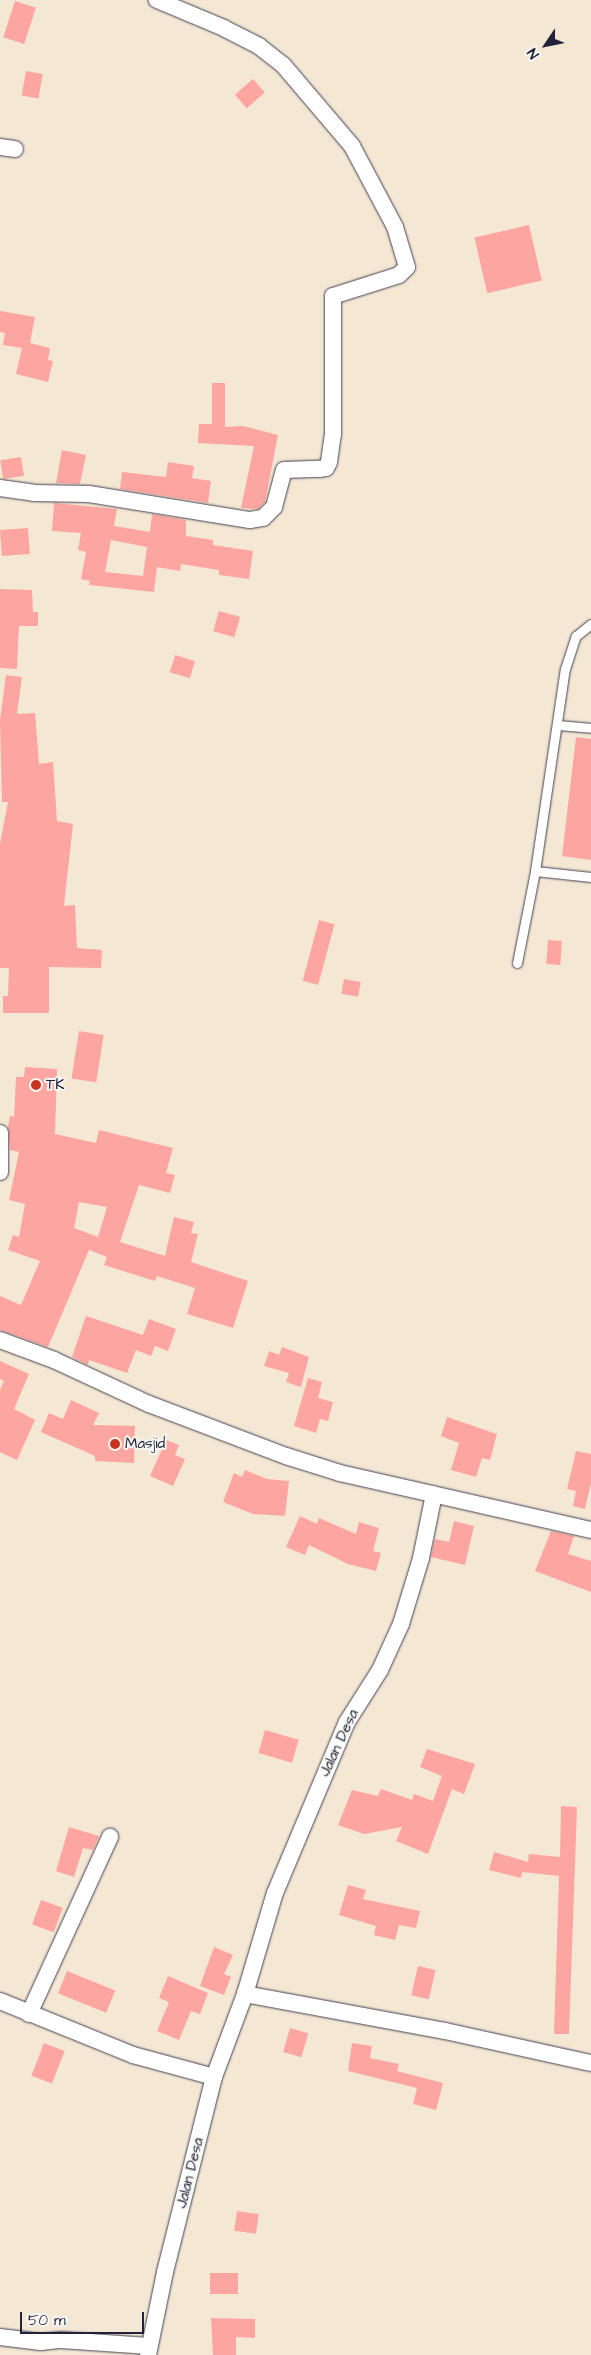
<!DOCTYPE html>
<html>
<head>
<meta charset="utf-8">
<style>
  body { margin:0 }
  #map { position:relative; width:591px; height:2355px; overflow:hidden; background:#f4e7d4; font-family:"Architects Daughter",sans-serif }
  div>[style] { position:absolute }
  .building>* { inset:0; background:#fda5a1; transform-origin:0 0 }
  .roads { filter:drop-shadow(0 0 1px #424052) drop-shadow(0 0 1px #424052) }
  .service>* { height:9px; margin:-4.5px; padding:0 4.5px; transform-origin:4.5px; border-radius:4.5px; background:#fff }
  .minor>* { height:16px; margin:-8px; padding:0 8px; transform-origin:8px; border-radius:8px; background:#fff }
  .dots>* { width:14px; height:14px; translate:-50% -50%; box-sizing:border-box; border:2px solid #f6f6f2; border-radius:50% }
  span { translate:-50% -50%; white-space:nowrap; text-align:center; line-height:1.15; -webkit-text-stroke:4px #f6f6f2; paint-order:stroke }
  .poi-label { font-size:15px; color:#22223b }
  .left { translate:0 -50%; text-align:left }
  .street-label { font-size:15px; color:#22223b }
  .north { position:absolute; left:521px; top:20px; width:50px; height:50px; -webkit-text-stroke:4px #f6f6f2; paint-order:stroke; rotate:236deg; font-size:14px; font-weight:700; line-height:20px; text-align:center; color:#22223b }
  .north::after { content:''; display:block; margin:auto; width:18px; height:22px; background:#22223b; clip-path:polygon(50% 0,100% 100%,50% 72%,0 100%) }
  .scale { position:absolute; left:20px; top:2312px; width:124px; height:22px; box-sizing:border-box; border:2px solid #22223b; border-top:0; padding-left:6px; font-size:15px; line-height:18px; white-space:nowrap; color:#22223b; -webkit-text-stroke:4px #f6f6f2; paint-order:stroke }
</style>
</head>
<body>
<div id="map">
  <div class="building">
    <div style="left:15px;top:1px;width:22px;height:38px;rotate:18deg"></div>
    <div style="left:26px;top:71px;width:17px;height:25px;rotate:10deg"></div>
    <div style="left:253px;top:79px;width:18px;height:24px;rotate:49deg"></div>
    <div style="left:529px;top:225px;width:57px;height:56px;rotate:77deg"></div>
    <div style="clip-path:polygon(0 311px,35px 317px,30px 343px,50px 348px,48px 360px,53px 361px,48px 382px,16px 374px,22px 348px,3px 345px,5px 333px,0 332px)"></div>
    <div style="clip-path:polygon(212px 383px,225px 383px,225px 427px,243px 426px,278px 435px,265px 502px,258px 509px,241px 508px,254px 446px,198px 443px,199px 424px,212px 424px)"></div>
    <div style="clip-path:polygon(62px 450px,86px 455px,80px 484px,56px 483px)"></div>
    <div style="left:21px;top:457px;width:19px;height:21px;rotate:81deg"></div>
    <div style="clip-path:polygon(168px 462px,194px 466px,192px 478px,211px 481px,208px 503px,120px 489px,122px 472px,166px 477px)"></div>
    <div style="clip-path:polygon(evenodd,54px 503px,117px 509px,114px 526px,150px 532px,152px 514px,186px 520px,186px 536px,213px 540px,213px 545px,253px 551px,249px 579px,219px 575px,219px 570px,181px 564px,180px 571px,157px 567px,154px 592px,89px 585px,90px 581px,81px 579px,86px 552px,78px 550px,81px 533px,52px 531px,54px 503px,111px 540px,147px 547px,143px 576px,105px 572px,111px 540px)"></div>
    <div style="left:28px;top:528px;width:26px;height:28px;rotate:86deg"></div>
    <div style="clip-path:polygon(0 589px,32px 590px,33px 612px,38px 612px,38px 626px,19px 626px,17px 669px,0 668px)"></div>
    <div style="left:219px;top:611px;width:22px;height:21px;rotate:16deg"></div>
    <div style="left:175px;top:655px;width:21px;height:18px;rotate:17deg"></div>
    <div style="clip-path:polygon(6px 675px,22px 677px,17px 714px,35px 713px,39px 764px,53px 762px,57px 821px,73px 824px,64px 906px,75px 905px,77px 948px,102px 950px,101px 968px,49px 967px,49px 1013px,3px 1013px,3px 996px,8px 996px,9px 968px,0 968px,0 844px,8px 802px,2px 802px,0 720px)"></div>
    <div style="clip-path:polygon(576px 737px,591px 739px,591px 860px,562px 856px)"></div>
    <div style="left:319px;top:920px;width:16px;height:63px;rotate:15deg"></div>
    <div style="left:548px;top:940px;width:14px;height:24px;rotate:4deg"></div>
    <div style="left:344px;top:979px;width:17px;height:15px;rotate:10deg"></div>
    <div style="left:79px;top:1031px;width:25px;height:48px;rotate:9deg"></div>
    <div style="clip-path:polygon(evenodd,25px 1067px,57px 1069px,55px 1134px,96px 1143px,99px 1130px,173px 1148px,166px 1173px,175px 1175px,170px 1193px,139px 1185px,120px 1242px,165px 1256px,174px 1217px,194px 1222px,191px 1233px,198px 1234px,191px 1262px,248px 1281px,233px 1328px,187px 1314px,195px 1288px,157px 1276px,155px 1281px,104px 1265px,107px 1257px,89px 1250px,48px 1347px,0 1330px,0 1296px,21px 1305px,40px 1261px,8px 1250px,13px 1235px,19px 1237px,25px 1204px,9px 1200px,19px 1152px,10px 1150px,8px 1127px,10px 1116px,14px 1117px,16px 1077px,24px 1077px,25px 1067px,79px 1202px,107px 1207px,98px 1237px,74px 1228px,79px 1202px)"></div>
    <div style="clip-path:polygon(86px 1316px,143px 1335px,149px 1319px,176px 1329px,168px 1351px,155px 1346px,151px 1356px,136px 1350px,127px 1373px,89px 1360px,88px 1365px,72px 1357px)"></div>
    <div style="clip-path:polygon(282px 1347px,309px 1357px,301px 1387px,286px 1382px,289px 1373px,264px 1366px,269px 1351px,279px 1355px)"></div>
    <div style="clip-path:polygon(0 1361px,29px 1374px,14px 1409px,35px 1420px,17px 1460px,0 1452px,0 1390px,4px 1381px,0 1379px)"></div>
    <div style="clip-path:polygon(308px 1378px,322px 1382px,318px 1398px,333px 1402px,328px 1421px,320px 1419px,316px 1433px,294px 1426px)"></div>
    <div style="clip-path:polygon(71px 1400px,99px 1413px,93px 1425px,135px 1426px,134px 1463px,95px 1461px,95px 1456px,41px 1432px,49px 1413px,63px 1419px)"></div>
    <div style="clip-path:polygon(447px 1417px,497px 1434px,490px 1460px,482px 1458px,476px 1477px,451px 1470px,459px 1443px,441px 1436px)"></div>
    <div style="clip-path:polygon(166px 1440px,179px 1445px,175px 1455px,185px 1459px,173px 1486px,150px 1476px)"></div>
    <div style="clip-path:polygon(576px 1451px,591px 1454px,591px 1483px,585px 1509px,573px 1506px,576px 1491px,567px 1489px)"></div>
    <div style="clip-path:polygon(245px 1470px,267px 1479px,289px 1481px,285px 1516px,253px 1514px,223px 1502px,234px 1473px,242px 1477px)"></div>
    <div style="clip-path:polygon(300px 1516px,317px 1524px,319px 1518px,356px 1534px,359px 1522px,379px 1528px,373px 1551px,381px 1553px,376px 1571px,348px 1564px,309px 1545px,305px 1555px,286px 1547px)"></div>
    <div style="clip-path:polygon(454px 1521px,474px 1526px,465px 1565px,431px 1557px,435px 1539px,449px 1542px)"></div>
    <div style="clip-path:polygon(551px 1531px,574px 1536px,568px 1554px,591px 1561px,591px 1592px,535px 1571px)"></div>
    <div style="left:265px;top:1730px;width:35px;height:24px;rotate:16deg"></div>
    <div style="clip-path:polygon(427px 1749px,475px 1764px,464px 1794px,452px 1789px,428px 1854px,396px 1841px,402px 1827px,364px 1834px,338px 1825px,352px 1790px,378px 1796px,381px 1789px,412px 1800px,414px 1794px,433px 1801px,442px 1776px,420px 1767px)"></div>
    <div style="clip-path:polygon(561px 1806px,577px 1807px,569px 2034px,554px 2034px,559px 1876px,522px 1872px,521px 1878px,489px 1870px,494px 1852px,528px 1862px,529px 1854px,560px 1857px)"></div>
    <div style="clip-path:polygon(69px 1827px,99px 1836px,93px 1850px,83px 1848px,74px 1877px,56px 1871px)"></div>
    <div style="clip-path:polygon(348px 1885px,366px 1890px,363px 1899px,420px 1911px,416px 1928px,399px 1925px,395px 1940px,374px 1935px,376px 1926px,339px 1915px)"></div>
    <div style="left:41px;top:1900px;width:23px;height:26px;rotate:20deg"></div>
    <div style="clip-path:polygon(214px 1947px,233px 1955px,224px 1974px,231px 1977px,224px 1995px,200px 1986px)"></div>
    <div style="left:418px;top:1966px;width:18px;height:30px;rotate:13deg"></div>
    <div style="left:67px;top:1971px;width:52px;height:24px;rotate:22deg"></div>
    <div style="clip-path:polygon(168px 1976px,208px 1993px,200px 2014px,191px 2011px,179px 2040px,157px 2031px,169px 2002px,159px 1998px)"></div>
    <div style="left:290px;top:2028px;width:19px;height:25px;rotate:16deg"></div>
    <div style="left:44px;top:2043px;width:22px;height:35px;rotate:21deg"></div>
    <div style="clip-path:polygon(352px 2043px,372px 2046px,370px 2058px,399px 2064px,397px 2071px,443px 2083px,436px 2110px,413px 2104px,417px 2088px,348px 2071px)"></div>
    <div style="left:237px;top:2211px;width:22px;height:20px;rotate:8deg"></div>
    <div style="left:210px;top:2273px;width:28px;height:21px"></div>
    <div style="clip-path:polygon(211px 2318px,255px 2319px,255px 2338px,236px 2337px,236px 2355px,213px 2355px)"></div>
  </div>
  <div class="roads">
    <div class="service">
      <div style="left:558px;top:725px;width:33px;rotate:5deg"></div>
      <div style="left:535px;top:871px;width:56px;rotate:6.1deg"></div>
      <div style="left:517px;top:963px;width:94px;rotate:-78.9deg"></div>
      <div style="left:535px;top:871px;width:204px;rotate:-81.6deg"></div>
      <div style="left:565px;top:669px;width:35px;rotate:-72deg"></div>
      <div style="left:576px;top:636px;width:19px;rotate:-39deg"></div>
    </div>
    <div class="minor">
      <div style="left:0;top:147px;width:15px;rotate:8deg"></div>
      <div style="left:0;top:488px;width:34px;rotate:8deg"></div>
      <div style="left:34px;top:493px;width:55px;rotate:1deg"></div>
      <div style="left:89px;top:494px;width:163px;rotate:9.2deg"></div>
      <div style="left:250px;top:520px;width:13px;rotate:-9deg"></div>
      <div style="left:263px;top:518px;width:16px;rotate:-45deg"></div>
      <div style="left:274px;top:507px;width:38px;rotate:-75deg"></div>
      <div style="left:284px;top:470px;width:35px;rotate:-2deg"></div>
      <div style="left:319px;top:469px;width:7px;rotate:-8deg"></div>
      <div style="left:326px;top:468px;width:7px;rotate:-63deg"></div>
      <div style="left:329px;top:462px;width:28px;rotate:-82deg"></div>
      <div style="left:333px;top:434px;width:138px;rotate:-90deg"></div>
      <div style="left:333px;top:296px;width:69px;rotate:-17.7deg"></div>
      <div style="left:399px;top:275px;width:11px;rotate:-45deg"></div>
      <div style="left:407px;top:267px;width:42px;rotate:-106.7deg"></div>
      <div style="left:395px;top:227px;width:92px;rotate:-118deg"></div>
      <div style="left:352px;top:146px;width:106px;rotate:-130.4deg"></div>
      <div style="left:283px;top:65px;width:31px;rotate:-142deg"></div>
      <div style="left:259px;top:46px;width:39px;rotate:-153deg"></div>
      <div style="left:224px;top:28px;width:73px;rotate:-157.3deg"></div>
      <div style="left:0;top:1133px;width:39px;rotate:90deg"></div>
      <div style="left:0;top:1340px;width:58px;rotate:20.3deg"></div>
      <div style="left:54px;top:1360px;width:105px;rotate:24.9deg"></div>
      <div style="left:149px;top:1404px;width:147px;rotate:20.8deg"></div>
      <div style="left:286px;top:1456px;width:57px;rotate:17.5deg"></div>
      <div style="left:340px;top:1473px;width:257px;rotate:12.8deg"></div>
      <div style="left:245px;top:1994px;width:203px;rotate:10.5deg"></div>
      <div style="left:445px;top:2031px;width:149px;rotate:12.4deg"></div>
      <div style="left:0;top:2001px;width:144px;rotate:22.1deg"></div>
      <div style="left:133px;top:2055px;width:84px;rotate:15.2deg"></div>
      <div style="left:29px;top:2014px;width:195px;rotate:-65.4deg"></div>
      <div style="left:0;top:2337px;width:41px;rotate:7deg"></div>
      <div style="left:41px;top:2342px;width:20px;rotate:-6deg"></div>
      <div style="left:61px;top:2340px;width:88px;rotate:3.9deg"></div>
      <div style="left:148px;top:2355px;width:85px;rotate:-78.4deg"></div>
      <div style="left:165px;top:2272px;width:201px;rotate:-75.9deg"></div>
      <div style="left:214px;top:2077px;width:89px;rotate:-69.5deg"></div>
      <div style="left:245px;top:1994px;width:105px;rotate:-73.5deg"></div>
      <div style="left:275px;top:1893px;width:186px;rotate:-67.2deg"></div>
      <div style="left:347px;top:1722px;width:62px;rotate:-57.6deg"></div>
      <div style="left:380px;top:1670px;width:51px;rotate:-65.5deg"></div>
      <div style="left:401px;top:1624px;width:69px;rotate:-73.1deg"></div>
      <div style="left:421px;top:1558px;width:65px;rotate:-78.5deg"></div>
    </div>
  </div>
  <div class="dots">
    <div style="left:36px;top:1085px;background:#c8321e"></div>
    <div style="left:115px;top:1444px;background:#c8321e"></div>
  </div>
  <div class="poi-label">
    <span class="left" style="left:46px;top:1085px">TK</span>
    <span class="left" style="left:125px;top:1444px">Masjid</span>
  </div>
  <div class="street-label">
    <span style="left:339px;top:1743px;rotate:-65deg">Jalan Desa</span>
    <span style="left:190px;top:2173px;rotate:-76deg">Jalan Desa</span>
  </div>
  <div class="north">N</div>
  <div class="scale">50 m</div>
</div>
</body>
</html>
